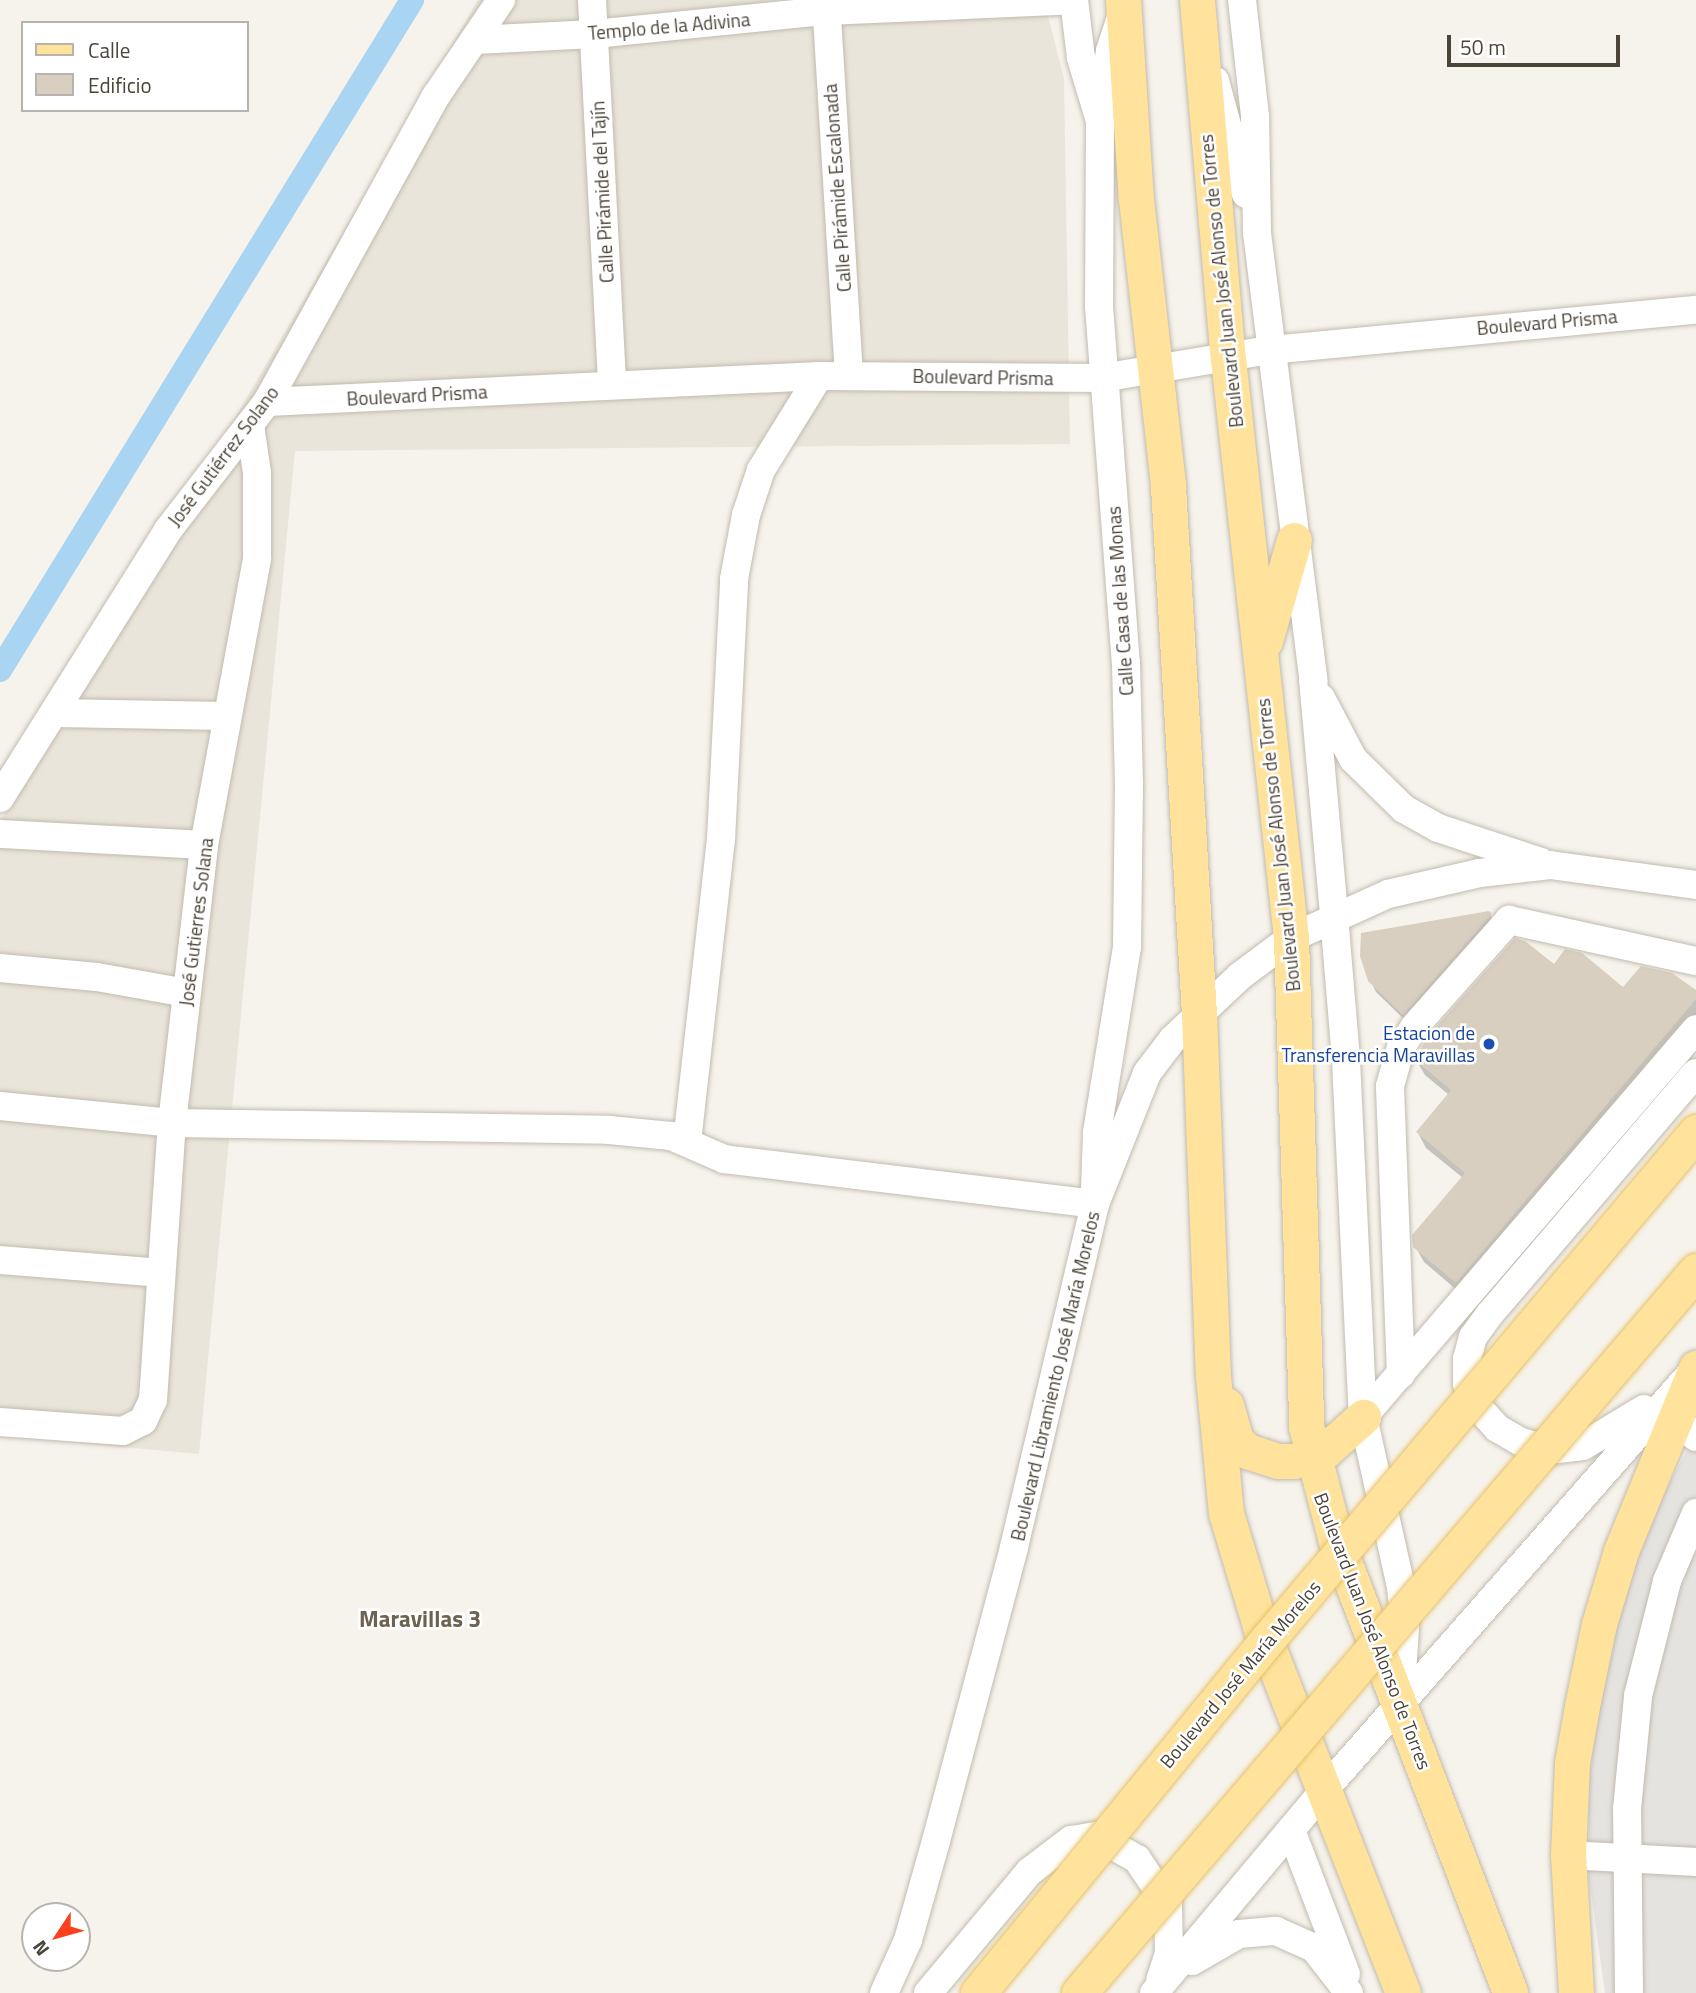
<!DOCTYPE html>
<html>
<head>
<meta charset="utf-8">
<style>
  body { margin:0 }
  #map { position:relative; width:1696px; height:1993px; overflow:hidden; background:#f6f3ec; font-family:"Titillium Web",sans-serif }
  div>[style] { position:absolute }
  .residential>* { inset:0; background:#eae5da }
  .parking>* { inset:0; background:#e5e3e0 }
  .shadow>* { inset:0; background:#0003 }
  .canal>* { height:24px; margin:-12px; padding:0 12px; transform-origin:12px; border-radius:12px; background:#a9d4f2 }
  .building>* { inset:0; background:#d8cfc1 }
  .roads { filter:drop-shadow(0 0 2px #c2bbae) drop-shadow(0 0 2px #c2bbae) }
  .minor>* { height:28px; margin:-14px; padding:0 14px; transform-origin:14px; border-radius:14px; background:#fff }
  .major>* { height:35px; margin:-17.5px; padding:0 17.5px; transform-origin:17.5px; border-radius:17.5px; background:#ffe39c }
  .bridges { filter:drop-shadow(0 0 2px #e6c16a) drop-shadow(0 0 2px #e6c16a) }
  .major-bridge>* { height:35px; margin:-17.5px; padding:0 17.5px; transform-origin:17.5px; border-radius:17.5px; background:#ffe39c }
  .dots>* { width:19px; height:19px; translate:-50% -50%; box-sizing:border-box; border:4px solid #fff; border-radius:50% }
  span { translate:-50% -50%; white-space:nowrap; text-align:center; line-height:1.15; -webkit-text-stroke:5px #fff; paint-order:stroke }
  .street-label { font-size:19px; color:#4b4439 }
  .transit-label { font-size:19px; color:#164399 }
  .right { translate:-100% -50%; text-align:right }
  .quarter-label { font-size:23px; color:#6e6250; font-weight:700 }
  .legend { position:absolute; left:21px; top:21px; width:228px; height:91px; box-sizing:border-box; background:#fff; border:2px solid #b7b4b0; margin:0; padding:9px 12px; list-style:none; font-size:21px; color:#4b4439 }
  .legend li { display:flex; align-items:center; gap:14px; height:35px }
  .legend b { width:35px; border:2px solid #b7b4b0 }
  .north { position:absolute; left:21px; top:1902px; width:70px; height:70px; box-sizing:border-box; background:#fff; border:2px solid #b7b4b0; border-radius:50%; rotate:234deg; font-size:19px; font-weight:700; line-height:28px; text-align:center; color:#4b4439 }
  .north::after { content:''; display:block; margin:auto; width:24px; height:32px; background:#fc3f1d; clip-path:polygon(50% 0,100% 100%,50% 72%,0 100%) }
  .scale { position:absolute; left:1447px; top:35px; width:173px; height:32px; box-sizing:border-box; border:4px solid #4b4439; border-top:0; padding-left:9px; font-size:21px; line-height:24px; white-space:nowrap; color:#4b4439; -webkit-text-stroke:5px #fff; paint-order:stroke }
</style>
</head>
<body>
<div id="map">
  <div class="residential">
    <div style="clip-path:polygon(478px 0,1044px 0,1064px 78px,1070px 444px,295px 451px,199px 1454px,0 1436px,0 822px)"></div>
  </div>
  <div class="parking">
    <div style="clip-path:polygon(1696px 1434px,1696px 1993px,1605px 1993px,1589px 1878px,1589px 1776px,1603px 1668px,1622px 1586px,1655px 1510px)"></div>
  </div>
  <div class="shadow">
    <div style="clip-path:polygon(1491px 916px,1497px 926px,1410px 1025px,1376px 992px,1370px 980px,1363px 935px)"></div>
    <div style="clip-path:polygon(1554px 966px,1623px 989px,1696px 993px,1696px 1024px,1465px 1297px,1424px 1262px,1415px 1246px,1463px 1178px,1426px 1148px,1418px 1133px,1449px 1095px,1425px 1075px,1416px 1060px)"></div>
  </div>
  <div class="canal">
    <div style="left:0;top:670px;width:787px;rotate:-58.41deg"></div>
  </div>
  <div class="building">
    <div style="clip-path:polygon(1489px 911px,1492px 914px,1403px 1015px,1368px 981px,1360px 956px,1361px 933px)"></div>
    <div style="clip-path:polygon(1515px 938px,1525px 941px,1554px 964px,1565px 949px,1582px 953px,1623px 987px,1641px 966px,1672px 973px,1696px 990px,1696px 999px,1456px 1283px,1413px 1247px,1412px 1235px,1465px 1173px,1416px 1132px,1451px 1090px,1415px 1060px,1428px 1036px)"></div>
  </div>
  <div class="roads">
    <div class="minor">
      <div style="left:592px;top:0;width:384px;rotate:87deg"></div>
      <div style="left:826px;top:0;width:376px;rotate:86.5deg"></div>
      <div style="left:1074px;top:0;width:58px;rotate:83.1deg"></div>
      <div style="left:1081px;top:58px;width:66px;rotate:73.2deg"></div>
      <div style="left:1100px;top:121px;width:185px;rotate:90.3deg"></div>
      <div style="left:1099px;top:306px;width:358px;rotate:85.7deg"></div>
      <div style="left:1126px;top:663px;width:122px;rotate:88.6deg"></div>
      <div style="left:1129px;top:785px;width:162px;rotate:90.7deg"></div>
      <div style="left:1127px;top:947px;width:188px;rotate:99.2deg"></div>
      <div style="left:1097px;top:1133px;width:58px;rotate:92deg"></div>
      <div style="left:1242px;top:0;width:117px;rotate:83.6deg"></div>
      <div style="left:1255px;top:116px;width:117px;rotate:89deg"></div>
      <div style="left:1257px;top:233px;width:450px;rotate:82.8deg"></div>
      <div style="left:1313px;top:679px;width:238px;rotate:84.9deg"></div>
      <div style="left:1334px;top:916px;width:144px;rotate:85.2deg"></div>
      <div style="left:1346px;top:1060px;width:357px;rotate:87.3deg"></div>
      <div style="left:1363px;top:1417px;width:174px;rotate:77.4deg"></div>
      <div style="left:1401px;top:1587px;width:41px;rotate:84.4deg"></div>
      <div style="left:1405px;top:1628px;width:77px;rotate:93.7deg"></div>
      <div style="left:475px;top:40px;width:119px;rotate:-2.9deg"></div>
      <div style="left:594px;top:34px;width:233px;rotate:-5.7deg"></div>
      <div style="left:826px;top:11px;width:247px;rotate:-2.5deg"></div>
      <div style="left:1215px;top:81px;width:117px;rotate:74.7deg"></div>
      <div style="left:1101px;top:108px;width:58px;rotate:-81deg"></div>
      <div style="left:1110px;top:51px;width:35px;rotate:-72deg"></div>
      <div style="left:267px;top:402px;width:553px;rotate:-2.7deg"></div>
      <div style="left:819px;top:376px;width:283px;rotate:0.4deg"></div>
      <div style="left:1102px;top:378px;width:170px;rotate:-9.5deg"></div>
      <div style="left:1270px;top:350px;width:428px;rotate:-5.4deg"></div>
      <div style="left:1321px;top:698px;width:69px;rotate:62.3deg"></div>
      <div style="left:1353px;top:759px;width:71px;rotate:44.4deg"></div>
      <div style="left:1404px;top:809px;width:39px;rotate:29deg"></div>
      <div style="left:1438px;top:828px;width:108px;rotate:18.3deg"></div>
      <div style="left:54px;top:713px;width:173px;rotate:1deg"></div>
      <div style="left:0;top:798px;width:316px;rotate:-57.9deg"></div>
      <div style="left:168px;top:530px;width:162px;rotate:-52.3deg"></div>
      <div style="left:267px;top:402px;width:350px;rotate:-61.1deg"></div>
      <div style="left:436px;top:96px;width:116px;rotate:-55.9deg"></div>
      <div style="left:0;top:834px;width:204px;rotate:3.1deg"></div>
      <div style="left:0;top:968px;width:97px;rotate:5.3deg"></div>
      <div style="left:97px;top:977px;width:91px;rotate:10.1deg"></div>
      <div style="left:0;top:1106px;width:173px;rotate:5.6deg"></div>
      <div style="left:172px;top:1123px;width:437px;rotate:0.9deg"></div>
      <div style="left:609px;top:1130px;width:62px;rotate:5.5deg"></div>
      <div style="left:671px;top:1136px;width:58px;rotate:23.5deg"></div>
      <div style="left:724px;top:1159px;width:374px;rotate:6.9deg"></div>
      <div style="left:687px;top:1142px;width:304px;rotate:-83.6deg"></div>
      <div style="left:721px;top:840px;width:261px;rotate:-87.1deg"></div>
      <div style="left:734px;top:579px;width:65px;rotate:-79.4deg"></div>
      <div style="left:746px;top:515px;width:47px;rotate:-71.6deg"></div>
      <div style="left:761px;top:470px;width:110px;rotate:-58.3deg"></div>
      <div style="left:0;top:1260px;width:161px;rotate:4.6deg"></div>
      <div style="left:1401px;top:1374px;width:288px;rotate:-92.2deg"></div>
      <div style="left:1390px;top:1086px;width:41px;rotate:-74.2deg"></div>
      <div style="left:1401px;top:1047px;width:25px;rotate:-56deg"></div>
      <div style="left:1415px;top:1026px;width:142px;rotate:-48.4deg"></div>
      <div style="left:1509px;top:920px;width:191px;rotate:12.4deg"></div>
      <div style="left:1644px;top:1409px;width:71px;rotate:148.8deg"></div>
      <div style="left:1583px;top:1446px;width:32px;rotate:173deg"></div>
      <div style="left:1551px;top:1450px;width:31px;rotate:-165deg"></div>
      <div style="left:1521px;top:1442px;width:28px;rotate:-150deg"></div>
      <div style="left:1497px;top:1428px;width:25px;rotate:-132deg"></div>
      <div style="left:1480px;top:1409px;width:28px;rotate:-117deg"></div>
      <div style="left:1467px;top:1384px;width:25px;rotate:-90deg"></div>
      <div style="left:1467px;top:1359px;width:23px;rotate:-75deg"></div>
      <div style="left:1473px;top:1337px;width:27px;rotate:-54deg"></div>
      <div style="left:1489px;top:1315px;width:318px;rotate:-49.5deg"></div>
      <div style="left:1363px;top:1417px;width:511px;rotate:-49.36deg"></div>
      <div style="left:1677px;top:1420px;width:25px;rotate:42deg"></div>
      <div style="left:0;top:1422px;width:123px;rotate:4.2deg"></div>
      <div style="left:123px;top:1431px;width:22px;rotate:-27deg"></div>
      <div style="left:143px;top:1421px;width:23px;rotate:-65deg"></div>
      <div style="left:153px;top:1400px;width:278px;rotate:-86.1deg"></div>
      <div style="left:172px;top:1123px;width:280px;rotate:-83.4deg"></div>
      <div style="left:204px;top:845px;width:292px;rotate:-79.5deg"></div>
      <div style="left:257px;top:558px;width:85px;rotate:-90deg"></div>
      <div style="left:257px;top:473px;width:49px;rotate:-98.3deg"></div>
      <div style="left:1291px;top:1830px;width:154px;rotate:69.1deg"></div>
      <div style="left:1568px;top:1855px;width:128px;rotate:3.1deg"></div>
      <div style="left:1192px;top:1961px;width:54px;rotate:-29.9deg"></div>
      <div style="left:1239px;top:1934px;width:37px;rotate:-5deg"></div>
      <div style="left:1276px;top:1931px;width:42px;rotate:24.1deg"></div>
      <div style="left:1314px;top:1948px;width:57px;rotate:52.1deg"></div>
      <div style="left:884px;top:1993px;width:58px;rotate:-65.6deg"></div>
      <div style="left:908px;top:1940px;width:103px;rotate:-74.2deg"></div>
      <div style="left:936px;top:1841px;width:304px;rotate:-75.1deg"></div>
      <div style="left:1014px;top:1547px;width:352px;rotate:-76.7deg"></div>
      <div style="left:1095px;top:1204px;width:141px;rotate:-68.3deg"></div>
      <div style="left:1147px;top:1073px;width:43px;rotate:-52.6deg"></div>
      <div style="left:1173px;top:1039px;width:92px;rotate:-43.2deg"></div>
      <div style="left:1240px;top:976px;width:64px;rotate:-36.7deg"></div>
      <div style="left:1291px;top:938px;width:107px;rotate:-24.4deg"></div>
      <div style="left:1388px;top:894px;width:94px;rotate:-12.9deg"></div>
      <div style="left:1480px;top:873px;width:70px;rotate:-6.5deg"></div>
      <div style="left:1550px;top:865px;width:147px;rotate:7.8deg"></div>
      <div style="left:928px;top:1993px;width:158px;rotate:-50.1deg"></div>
      <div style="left:1029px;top:1872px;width:53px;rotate:-37.3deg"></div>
      <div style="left:1071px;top:1840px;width:25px;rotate:-9deg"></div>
      <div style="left:1096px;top:1836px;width:47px;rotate:29.3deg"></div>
      <div style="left:1137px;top:1859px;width:55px;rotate:56deg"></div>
      <div style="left:1168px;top:1905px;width:48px;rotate:88.8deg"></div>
      <div style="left:1169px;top:1953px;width:28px;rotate:108deg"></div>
      <div style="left:1154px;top:1993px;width:266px;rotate:-50deg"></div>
      <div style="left:1325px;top:1789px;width:546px;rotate:-48.64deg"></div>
      <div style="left:1629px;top:1993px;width:184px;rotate:-90.6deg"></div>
      <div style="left:1627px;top:1809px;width:114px;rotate:-84.4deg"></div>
      <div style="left:1638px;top:1696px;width:119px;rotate:-75.8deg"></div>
      <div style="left:1667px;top:1581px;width:74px;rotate:-66.9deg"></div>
    </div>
    <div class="major">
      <div style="left:1123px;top:0;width:199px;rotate:86.3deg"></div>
      <div style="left:1136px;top:199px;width:289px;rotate:83.6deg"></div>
      <div style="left:1168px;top:486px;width:529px;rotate:86.64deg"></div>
      <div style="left:1199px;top:1014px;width:362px;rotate:87.8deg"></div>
      <div style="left:1213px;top:1376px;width:138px;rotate:84.6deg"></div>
      <div style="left:1226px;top:1513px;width:121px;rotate:73.2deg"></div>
      <div style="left:1261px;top:1629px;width:391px;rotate:68.7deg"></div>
      <div style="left:1197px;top:0;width:359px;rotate:85.1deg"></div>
      <div style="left:1228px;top:358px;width:583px;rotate:83.8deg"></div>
      <div style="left:1291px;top:938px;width:488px;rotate:88.2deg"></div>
      <div style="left:1306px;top:1426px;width:119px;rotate:75.4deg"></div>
      <div style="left:1336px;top:1541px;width:484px;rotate:68.9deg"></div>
      <div style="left:1265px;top:641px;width:105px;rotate:-74deg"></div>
      <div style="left:1226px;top:1405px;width:36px;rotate:74deg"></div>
      <div style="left:1236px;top:1440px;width:16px;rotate:45deg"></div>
      <div style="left:1247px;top:1451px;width:33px;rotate:18deg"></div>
      <div style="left:1278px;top:1461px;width:16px"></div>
      <div style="left:1294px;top:1461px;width:34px;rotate:-19deg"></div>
      <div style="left:1326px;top:1450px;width:50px;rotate:-41.7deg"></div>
      <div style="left:1576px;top:1993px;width:138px;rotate:-93.3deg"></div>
      <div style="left:1568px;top:1855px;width:92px;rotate:-87.5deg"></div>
      <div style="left:1572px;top:1763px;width:58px;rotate:-80deg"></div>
      <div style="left:1582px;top:1706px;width:84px;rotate:-78.3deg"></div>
      <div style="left:1599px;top:1624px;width:76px;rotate:-73.2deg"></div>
      <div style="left:1621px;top:1551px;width:198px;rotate:-67.7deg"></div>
    </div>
  </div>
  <div class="bridges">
    <div class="major-bridge">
      <div style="left:978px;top:1993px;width:456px;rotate:-50.7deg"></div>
      <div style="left:1267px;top:1640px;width:665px;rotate:-49.82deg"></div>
      <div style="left:1079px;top:1993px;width:950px;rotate:-49.48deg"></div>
    </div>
  </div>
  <div class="dots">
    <div style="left:1489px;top:1044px;background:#1a4fb4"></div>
  </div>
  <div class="street-label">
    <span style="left:669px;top:26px;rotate:-5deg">Templo de la Adivina</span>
    <span style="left:837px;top:188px;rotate:-94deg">Calle Pirámide Escalonada</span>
    <span style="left:602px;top:192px;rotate:-93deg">Calle Pirámide del Tajín</span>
    <span style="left:1221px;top:281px;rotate:-96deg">Boulevard Juan José Alonso de Torres</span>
    <span style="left:1547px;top:322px;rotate:-5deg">Boulevard Prisma</span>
    <span style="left:983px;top:377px;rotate:1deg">Boulevard Prisma</span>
    <span style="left:417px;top:395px;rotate:-3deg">Boulevard Prisma</span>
    <span style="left:223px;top:456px;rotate:-53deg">José Gutiérrez Solano</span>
    <span style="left:1120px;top:601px;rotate:-94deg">Calle Casa de las Monas</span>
    <span style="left:1278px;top:845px;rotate:-96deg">Boulevard Juan José Alonso de Torres</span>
    <span style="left:196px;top:922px;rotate:-83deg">José Gutierres Solana</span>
    <span style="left:1055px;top:1376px;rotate:-77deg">Boulevard Libramiento José María Morelos</span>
    <span style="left:1373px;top:1631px;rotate:69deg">Boulevard Juan José Alonso de Torres</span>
    <span style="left:1240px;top:1674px;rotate:-50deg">Boulevard José María Morelos</span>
  </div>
  <div class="transit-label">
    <span class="right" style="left:1475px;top:1044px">Estacion de<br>Transferencia Maravillas</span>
  </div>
  <div class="quarter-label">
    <span style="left:420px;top:1619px">Maravillas 3</span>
  </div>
  <ul class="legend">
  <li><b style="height:9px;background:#ffe39c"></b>Calle</li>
  <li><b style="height:19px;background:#d8cfc1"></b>Edificio</li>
  </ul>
  <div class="north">N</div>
  <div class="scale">50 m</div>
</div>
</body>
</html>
